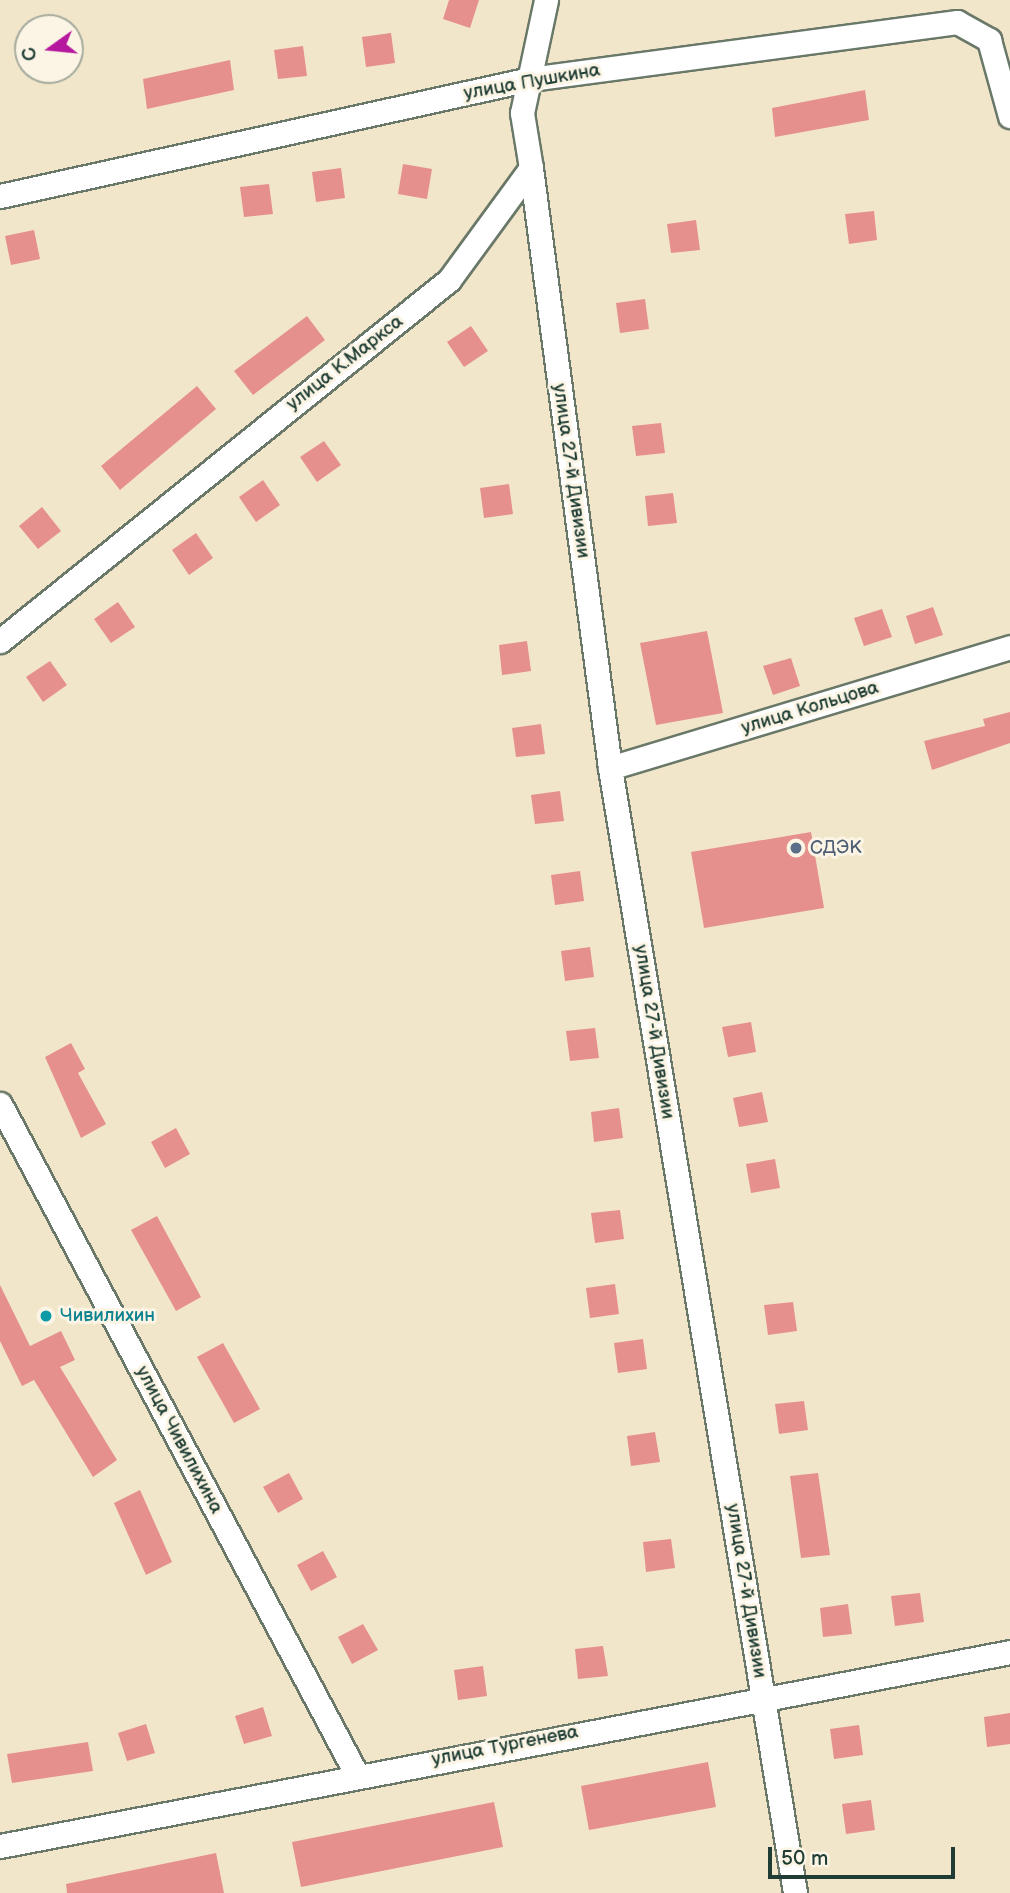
<!DOCTYPE html>
<html>
<head>
<meta charset="utf-8">
<style>
  body { margin:0 }
  #map { position:relative; width:1010px; height:1893px; overflow:hidden; background:#f2e6ca; font-family:"Balsamiq Sans",sans-serif }
  div>[style] { position:absolute }
  [style*='--x'] { left:calc(var(--x)*1px); top:calc(var(--y)*1px); width:calc(var(--w)*1px); rotate:calc(var(--a)*1deg) }
  .building>* { inset:0; background:#e5908d }
  .roads { filter:drop-shadow(2px 0 #697868) drop-shadow(-2px 0 #697868) drop-shadow(0 2px #697868) drop-shadow(0 -2px #697868) }
  .minor>* { height:23px; margin:-11.5px; padding:0 11.5px; transform-origin:11.5px; border-radius:11.5px; background:#fff }
  .dots>* { width:19px; height:19px; translate:-50% -50%; box-sizing:border-box; border:4px solid #fcf5e5; border-radius:50% }
  span { translate:-50% -50%; white-space:nowrap; text-align:center; line-height:1.15; -webkit-text-stroke:6px #fcf5e5; paint-order:stroke }
  .street-label { font-size:19px; color:#1f3d34 }
  .service-label { font-size:19px; color:#4e5e75 }
  .left { translate:0 -50%; text-align:left }
  .culture-label { font-size:19px; color:#0d838f }
  .north { position:absolute; left:14px; top:14px; width:70px; height:70px; box-sizing:border-box; background:#fcf5e5; border:2px solid #a4ab9e; border-radius:50%; rotate:255deg; font-size:19px; font-weight:700; line-height:28px; text-align:center; color:#1f3d34 }
  .north::after { content:''; display:block; margin:auto; width:24px; height:32px; background:#b5179e; clip-path:polygon(50% 0,100% 100%,50% 72%,0 100%) }
  .scale { position:absolute; left:768px; top:1847px; width:187px; height:32px; box-sizing:border-box; border:4px solid #1f3d34; border-top:0; padding-left:9px; font-size:21px; line-height:24px; white-space:nowrap; color:#1f3d34; -webkit-text-stroke:5px #fcf5e5; paint-order:stroke }
</style>
</head>
<body>
<div id="map">
  <div class="building">
    <i style="clip-path:polygon(449px 0,479px 0,470px 28px,443px 19px)"></i>
    <i style="clip-path:polygon(391px 33px,395px 63px,366px 67px,362px 37px)"></i>
    <i style="clip-path:polygon(303px 46px,307px 76px,278px 79px,274px 50px)"></i>
    <i style="clip-path:polygon(230px 60px,234px 90px,147px 109px,143px 79px)"></i>
    <i style="clip-path:polygon(865px 90px,869px 120px,775px 137px,772px 108px)"></i>
    <i style="clip-path:polygon(403px 164px,432px 169px,427px 199px,398px 194px)"></i>
    <i style="clip-path:polygon(341px 168px,345px 198px,316px 202px,312px 172px)"></i>
    <i style="clip-path:polygon(269px 184px,273px 214px,244px 217px,240px 187px)"></i>
    <i style="clip-path:polygon(874px 211px,877px 240px,849px 244px,845px 214px)"></i>
    <i style="clip-path:polygon(696px 220px,700px 250px,671px 253px,667px 224px)"></i>
    <i style="clip-path:polygon(34px 230px,40px 259px,11px 265px,5px 236px)"></i>
    <i style="clip-path:polygon(645px 299px,649px 329px,620px 333px,616px 303px)"></i>
    <i style="clip-path:polygon(307px 316px,325px 340px,253px 395px,234px 371px)"></i>
    <i style="clip-path:polygon(471px 326px,488px 351px,464px 367px,447px 342px)"></i>
    <i style="clip-path:polygon(197px 386px,216px 409px,120px 490px,101px 466px)"></i>
    <i style="clip-path:polygon(661px 423px,665px 453px,636px 456px,632px 426px)"></i>
    <i style="clip-path:polygon(324px 441px,341px 465px,317px 482px,300px 457px)"></i>
    <i style="clip-path:polygon(263px 480px,280px 505px,256px 522px,239px 497px)"></i>
    <i style="clip-path:polygon(509px 484px,513px 514px,484px 518px,480px 488px)"></i>
    <i style="clip-path:polygon(673px 493px,677px 523px,648px 526px,645px 496px)"></i>
    <i style="clip-path:polygon(42px 507px,61px 531px,38px 549px,19px 526px)"></i>
    <i style="clip-path:polygon(196px 533px,213px 558px,189px 575px,172px 550px)"></i>
    <i style="clip-path:polygon(118px 602px,135px 627px,111px 643px,94px 619px)"></i>
    <i style="clip-path:polygon(933px 607px,943px 635px,915px 644px,906px 616px)"></i>
    <i style="clip-path:polygon(882px 609px,892px 637px,864px 646px,854px 618px)"></i>
    <i style="clip-path:polygon(707px 631px,723px 713px,656px 725px,640px 643px)"></i>
    <i style="clip-path:polygon(527px 641px,531px 671px,502px 675px,499px 645px)"></i>
    <i style="clip-path:polygon(791px 658px,800px 686px,773px 695px,763px 666px)"></i>
    <i style="clip-path:polygon(50px 661px,67px 685px,43px 702px,26px 677px)"></i>
    <i style="clip-path:polygon(1010px 712px,1010px 743px,932px 770px,924px 741px,985px 726px,983px 719px)"></i>
    <i style="clip-path:polygon(541px 724px,545px 754px,516px 757px,512px 728px)"></i>
    <i style="clip-path:polygon(560px 791px,564px 821px,535px 824px,531px 795px)"></i>
    <i style="clip-path:polygon(811px 832px,824px 908px,704px 928px,691px 852px)"></i>
    <i style="clip-path:polygon(580px 871px,584px 901px,555px 905px,551px 875px)"></i>
    <i style="clip-path:polygon(590px 947px,594px 977px,565px 981px,561px 951px)"></i>
    <i style="clip-path:polygon(751px 1022px,756px 1052px,728px 1057px,722px 1027px)"></i>
    <i style="clip-path:polygon(595px 1028px,599px 1058px,570px 1061px,566px 1031px)"></i>
    <i style="clip-path:polygon(71px 1043px,85px 1069px,78px 1073px,106px 1124px,81px 1138px,45px 1057px)"></i>
    <i style="clip-path:polygon(762px 1092px,768px 1122px,739px 1127px,733px 1098px)"></i>
    <i style="clip-path:polygon(619px 1108px,623px 1138px,594px 1142px,591px 1112px)"></i>
    <i style="clip-path:polygon(176px 1128px,190px 1154px,165px 1168px,151px 1142px)"></i>
    <i style="clip-path:polygon(775px 1159px,780px 1188px,751px 1193px,746px 1164px)"></i>
    <i style="clip-path:polygon(620px 1210px,624px 1239px,595px 1243px,591px 1213px)"></i>
    <i style="clip-path:polygon(157px 1216px,201px 1297px,176px 1311px,131px 1230px)"></i>
    <i style="clip-path:polygon(615px 1284px,619px 1314px,590px 1318px,586px 1288px)"></i>
    <i style="clip-path:polygon(0 1285px,30px 1346px,61px 1331px,75px 1360px,60px 1367px,117px 1460px,93px 1477px,34px 1380px,22px 1386px,0 1341px)"></i>
    <i style="clip-path:polygon(793px 1302px,797px 1331px,768px 1335px,764px 1305px)"></i>
    <i style="clip-path:polygon(643px 1339px,647px 1369px,618px 1373px,614px 1343px)"></i>
    <i style="clip-path:polygon(223px 1343px,260px 1409px,234px 1423px,197px 1357px)"></i>
    <i style="clip-path:polygon(804px 1401px,808px 1430px,779px 1434px,775px 1404px)"></i>
    <i style="clip-path:polygon(655px 1432px,660px 1462px,631px 1466px,627px 1436px)"></i>
    <i style="clip-path:polygon(289px 1473px,303px 1499px,278px 1513px,263px 1487px)"></i>
    <i style="clip-path:polygon(818px 1473px,830px 1555px,801px 1558px,790px 1476px)"></i>
    <i style="clip-path:polygon(140px 1490px,172px 1562px,146px 1575px,114px 1503px)"></i>
    <i style="clip-path:polygon(671px 1539px,675px 1568px,646px 1572px,643px 1542px)"></i>
    <i style="clip-path:polygon(323px 1551px,337px 1577px,311px 1591px,297px 1565px)"></i>
    <i style="clip-path:polygon(920px 1593px,924px 1622px,895px 1626px,891px 1596px)"></i>
    <i style="clip-path:polygon(848px 1604px,852px 1634px,823px 1637px,820px 1608px)"></i>
    <i style="clip-path:polygon(363px 1624px,378px 1650px,352px 1664px,338px 1637px)"></i>
    <i style="clip-path:polygon(603px 1646px,608px 1676px,578px 1679px,575px 1649px)"></i>
    <i style="clip-path:polygon(483px 1666px,487px 1696px,458px 1700px,454px 1670px)"></i>
    <i style="clip-path:polygon(263px 1707px,272px 1736px,244px 1744px,235px 1716px)"></i>
    <i style="clip-path:polygon(1010px 1713px,1010px 1744px,987px 1747px,984px 1717px)"></i>
    <i style="clip-path:polygon(146px 1724px,155px 1753px,127px 1761px,118px 1733px)"></i>
    <i style="clip-path:polygon(859px 1725px,863px 1755px,834px 1759px,830px 1729px)"></i>
    <i style="clip-path:polygon(88px 1742px,93px 1771px,12px 1783px,7px 1754px)"></i>
    <i style="clip-path:polygon(708px 1762px,716px 1807px,589px 1830px,581px 1786px)"></i>
    <i style="clip-path:polygon(871px 1800px,875px 1830px,846px 1834px,842px 1804px)"></i>
    <i style="clip-path:polygon(494px 1802px,503px 1847px,301px 1887px,292px 1842px)"></i>
    <i style="clip-path:polygon(216px 1853px,224px 1893px,67px 1893px,66px 1884px)"></i>
  </div>
  <div class="roads">
    <div class="minor">
      <i style="--x:531;--y:168;--w:605;--a:82.5"></i>
      <i style="--x:610;--y:768;--w:1140;--a:80.66"></i>
      <i style="--x:0;--y:196;--w:543;--a:-12.45"></i>
      <i style="--x:530;--y:79;--w:431;--a:-7.6"></i>
      <i style="--x:957;--y:22;--w:37;--a:29"></i>
      <i style="--x:989;--y:40;--w:79;--a:74.6"></i>
      <i style="--x:0;--y:641;--w:576;--a:-38.8"></i>
      <i style="--x:449;--y:280;--w:139;--a:-53.8"></i>
      <i style="--x:531;--y:168;--w:56;--a:-99.3"></i>
      <i style="--x:522;--y:113;--w:116;--a:-78"></i>
      <i style="--x:610;--y:768;--w:418;--a:-16.8"></i>
      <i style="--x:0;--y:1104;--w:760;--a:61.99"></i>
      <i style="--x:0;--y:1846;--w:1028;--a:-10.87"></i>
    </div>
  </div>
  <div class="dots">
    <i style="left:796px;top:848px;background:#5c6f8a"></i>
    <i style="left:46px;top:1316px;background:#0f9aa8"></i>
  </div>
  <div class="street-label">
    <span style="left:532px;top:82px;rotate:-10deg">улица Пушкина</span>
    <span style="left:345px;top:363px;rotate:-38deg">улица К.Маркса</span>
    <span style="left:571px;top:471px;rotate:82deg">улица 27-й Дивизии</span>
    <span style="left:810px;top:708px;rotate:-17deg">улица Кольцова</span>
    <span style="left:654px;top:1032px;rotate:81deg">улица 27-й Дивизии</span>
    <span style="left:179px;top:1440px;rotate:62deg">улица Чивилихина</span>
    <span style="left:746px;top:1591px;rotate:81deg">улица 27-й Дивизии</span>
    <span style="left:505px;top:1746px;rotate:-11deg">улица Тургенева</span>
  </div>
  <div class="service-label">
    <span class="left" style="left:810px;top:848px">СДЭК</span>
  </div>
  <div class="culture-label">
    <span class="left" style="left:60px;top:1316px">Чивилихин</span>
  </div>
  <div class="north">С</div>
  <div class="scale">50 m</div>
</div>
</body>
</html>
